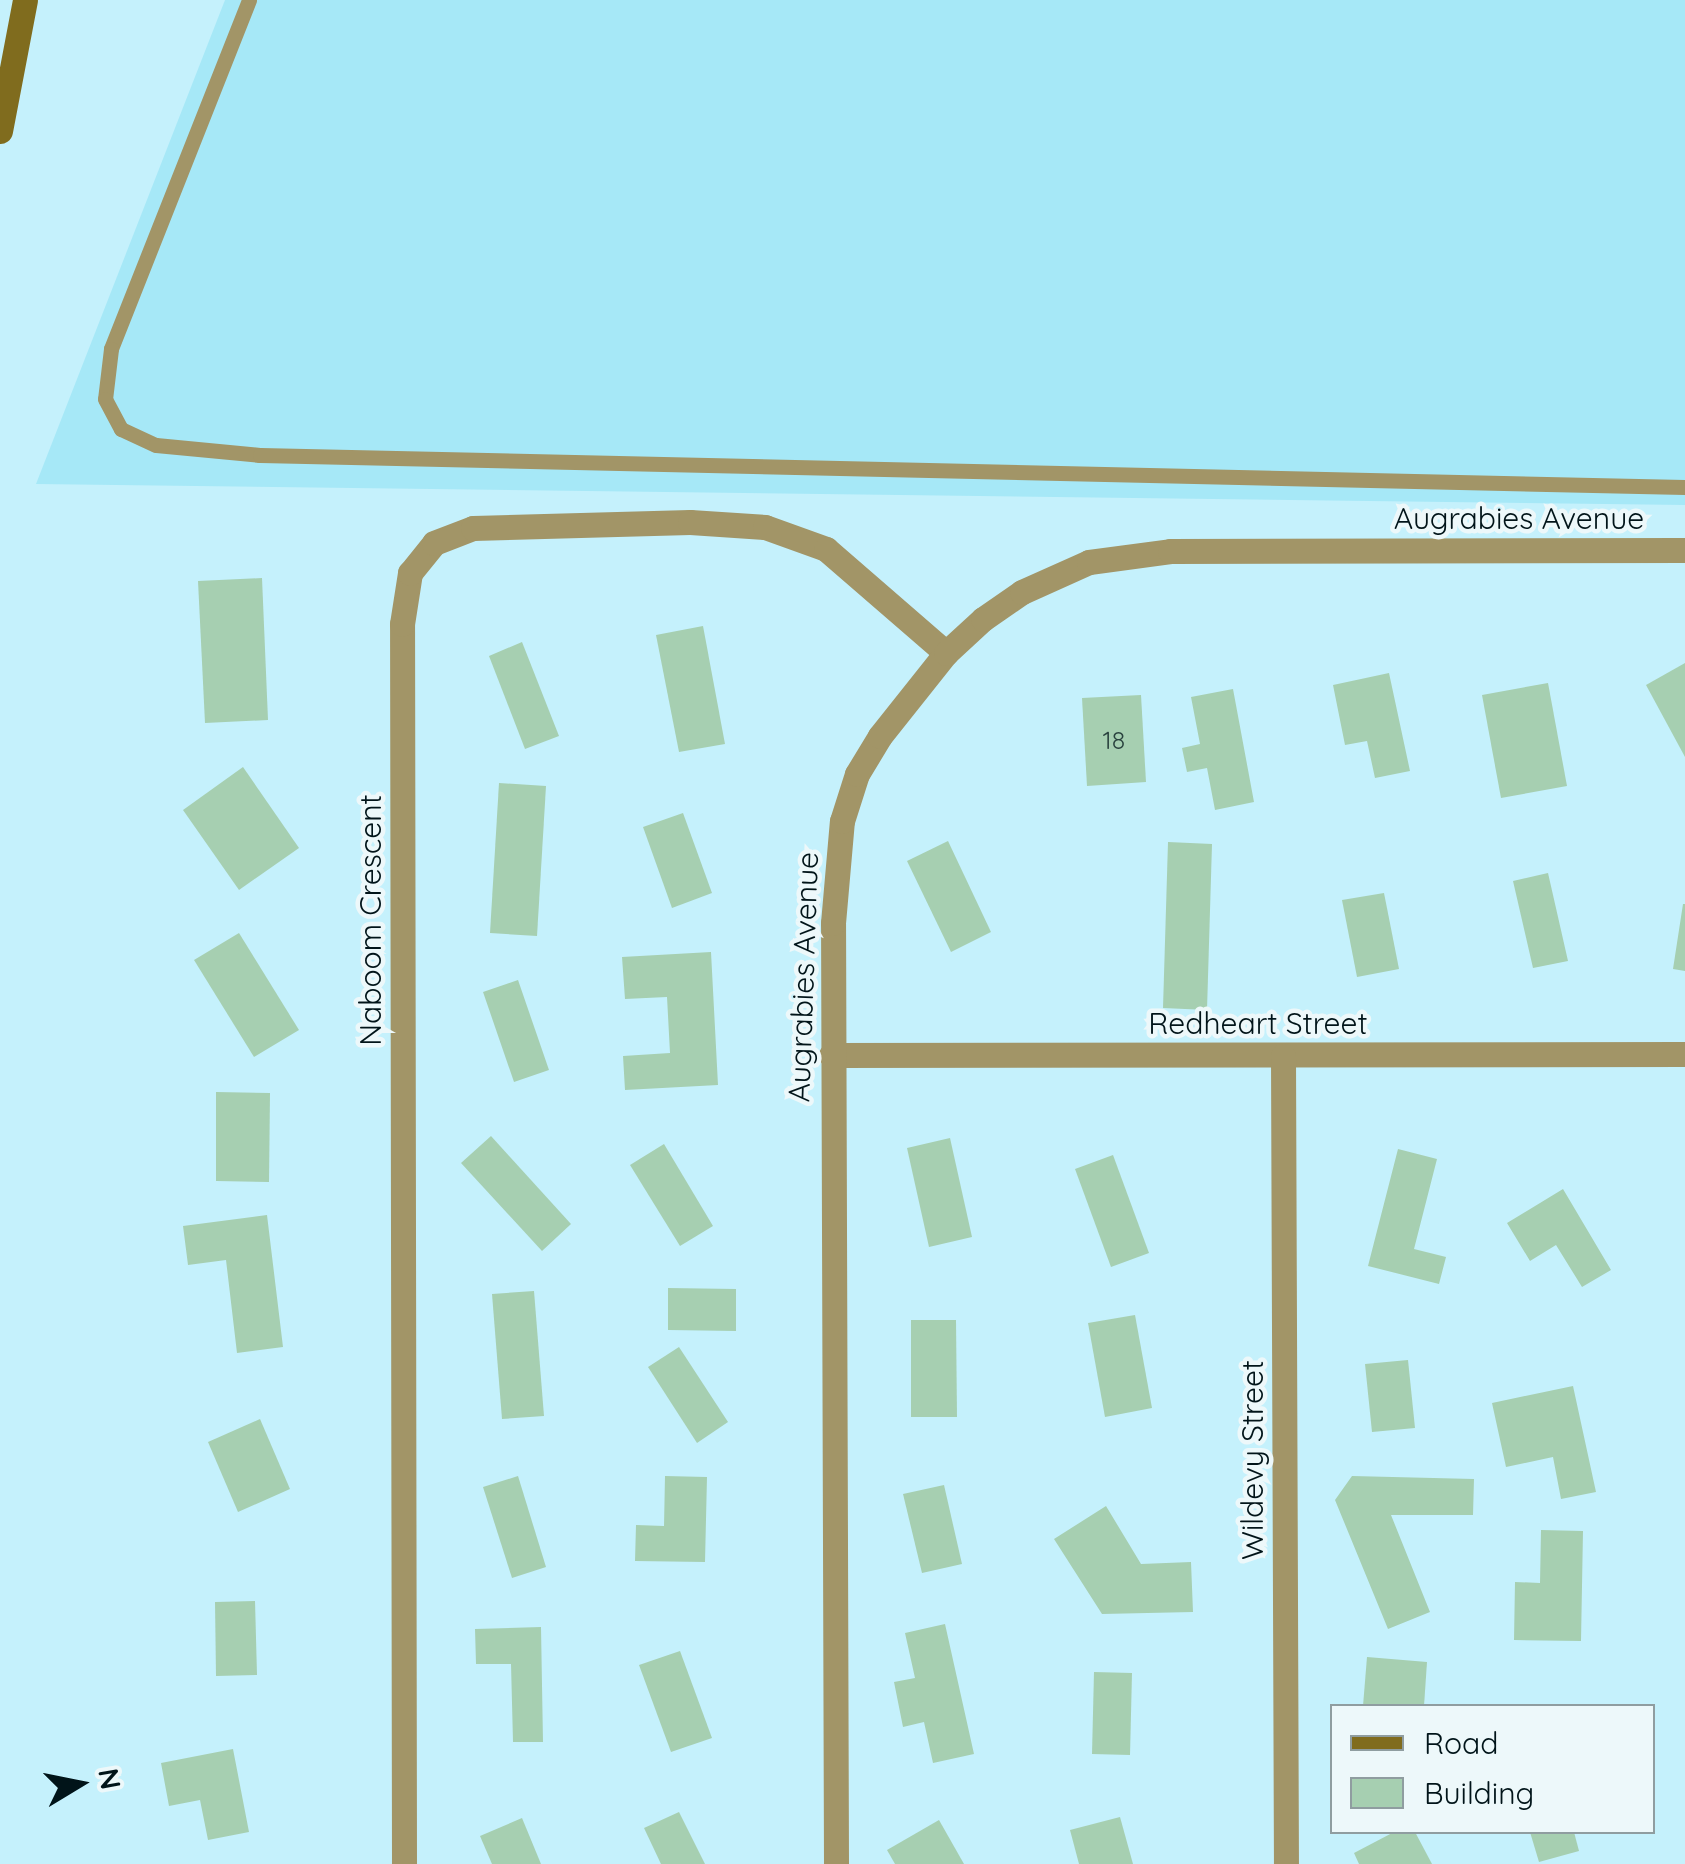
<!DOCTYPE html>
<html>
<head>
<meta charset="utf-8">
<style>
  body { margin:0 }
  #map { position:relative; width:1685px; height:1864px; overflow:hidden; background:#c5f1fc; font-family:Quicksand,sans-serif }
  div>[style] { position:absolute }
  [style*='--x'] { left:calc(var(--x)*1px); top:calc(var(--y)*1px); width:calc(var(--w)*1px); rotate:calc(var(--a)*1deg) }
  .built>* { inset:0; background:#a6e8f7 }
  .building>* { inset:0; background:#a6cfb1 }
  .service>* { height:15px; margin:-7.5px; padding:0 7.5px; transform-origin:7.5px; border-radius:7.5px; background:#a29567 }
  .minor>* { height:25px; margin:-12.5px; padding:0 12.5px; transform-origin:12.5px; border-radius:12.5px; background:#a29567 }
  .secondary>* { height:25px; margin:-12.5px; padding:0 12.5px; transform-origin:12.5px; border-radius:12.5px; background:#806c1e }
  span { translate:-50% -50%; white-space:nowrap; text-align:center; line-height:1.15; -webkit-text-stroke:9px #edf8fa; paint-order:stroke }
  .number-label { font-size:25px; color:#2a433f }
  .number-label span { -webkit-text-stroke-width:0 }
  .street-label { font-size:30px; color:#011419 }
  .legend { position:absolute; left:1330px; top:1704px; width:325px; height:130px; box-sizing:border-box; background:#edf8fa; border:2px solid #8f9da0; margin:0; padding:12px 18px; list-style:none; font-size:30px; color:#011419 }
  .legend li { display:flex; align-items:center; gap:20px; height:50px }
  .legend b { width:50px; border:2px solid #8f9da0 }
  .north { position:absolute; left:30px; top:1734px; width:100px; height:100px; -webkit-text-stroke:8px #edf8fa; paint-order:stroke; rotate:80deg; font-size:28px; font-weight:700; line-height:40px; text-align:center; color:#011419 }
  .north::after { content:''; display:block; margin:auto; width:35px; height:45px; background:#011419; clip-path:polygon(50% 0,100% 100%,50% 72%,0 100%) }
</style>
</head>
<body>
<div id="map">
  <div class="built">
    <i style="clip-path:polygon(225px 0,1685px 0,1685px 505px,36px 484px)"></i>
  </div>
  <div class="building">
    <i style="clip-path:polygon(262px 578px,268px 720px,205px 723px,198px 581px)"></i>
    <i style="clip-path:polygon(703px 626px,725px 744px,679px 752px,656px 635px)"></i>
    <i style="clip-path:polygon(522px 642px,559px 736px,525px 749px,489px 656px)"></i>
    <i style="clip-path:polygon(1685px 663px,1685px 757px,1646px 685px)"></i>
    <i style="clip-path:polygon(1389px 673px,1410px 771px,1375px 778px,1367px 741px,1345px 745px,1333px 685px)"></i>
    <i style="clip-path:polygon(1548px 683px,1567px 786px,1501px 798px,1482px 695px)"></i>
    <i style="clip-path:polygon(1233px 689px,1254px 802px,1215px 810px,1207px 768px,1187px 772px,1182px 748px,1200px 744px,1191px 697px)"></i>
    <i style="clip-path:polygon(1141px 695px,1146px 782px,1087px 786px,1082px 698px)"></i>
    <i style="clip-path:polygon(243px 767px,299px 848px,239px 890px,183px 810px)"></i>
    <i style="clip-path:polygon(499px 783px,546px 786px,537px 936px,490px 933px)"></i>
    <i style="clip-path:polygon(683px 813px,712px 893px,672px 908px,643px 827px)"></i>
    <i style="clip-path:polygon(948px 841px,991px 932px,951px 952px,907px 861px)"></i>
    <i style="clip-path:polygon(1168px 842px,1212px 844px,1207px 1010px,1163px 1008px)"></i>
    <i style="clip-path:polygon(1548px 873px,1568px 961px,1533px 968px,1513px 881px)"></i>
    <i style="clip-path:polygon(1384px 893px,1399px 969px,1357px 977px,1342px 900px)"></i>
    <i style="clip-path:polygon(1683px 904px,1685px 904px,1685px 971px,1673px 969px)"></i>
    <i style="clip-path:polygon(239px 933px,299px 1030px,254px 1057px,194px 960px)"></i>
    <i style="clip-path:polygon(711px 952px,718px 1085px,625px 1090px,623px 1056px,670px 1053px,667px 997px,625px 999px,622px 957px)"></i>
    <i style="clip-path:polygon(518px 980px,549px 1070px,514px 1082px,483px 992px)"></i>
    <i style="clip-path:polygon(216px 1092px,270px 1093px,269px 1182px,216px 1181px)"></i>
    <i style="clip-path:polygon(491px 1136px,571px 1224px,542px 1251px,461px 1163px)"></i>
    <i style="clip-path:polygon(950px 1138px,972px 1237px,929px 1247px,907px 1148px)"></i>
    <i style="clip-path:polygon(664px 1144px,713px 1226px,680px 1246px,630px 1165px)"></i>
    <i style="clip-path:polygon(1398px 1149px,1437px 1159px,1414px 1249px,1446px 1257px,1439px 1284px,1368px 1266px)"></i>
    <i style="clip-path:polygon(1113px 1155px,1149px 1253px,1111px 1267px,1075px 1169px)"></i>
    <i style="clip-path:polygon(1563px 1189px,1611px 1270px,1582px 1287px,1556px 1245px,1530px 1261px,1507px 1223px)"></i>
    <i style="clip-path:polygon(267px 1215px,283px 1347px,237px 1353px,226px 1260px,188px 1265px,183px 1226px)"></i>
    <i style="clip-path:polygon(668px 1288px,736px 1289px,736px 1331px,668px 1330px)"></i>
    <i style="clip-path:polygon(534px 1291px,544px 1416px,502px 1419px,492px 1294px)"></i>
    <i style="clip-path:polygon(1135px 1315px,1152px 1408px,1105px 1417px,1088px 1323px)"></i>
    <i style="clip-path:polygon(911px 1320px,956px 1320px,957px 1417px,911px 1417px)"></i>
    <i style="clip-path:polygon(679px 1347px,728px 1422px,697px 1443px,648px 1367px)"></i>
    <i style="clip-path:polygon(1408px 1360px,1415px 1428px,1372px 1432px,1365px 1364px)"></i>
    <i style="clip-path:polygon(1573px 1386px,1596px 1492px,1561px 1499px,1553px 1457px,1506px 1467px,1492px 1403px)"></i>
    <i style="clip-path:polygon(260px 1419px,290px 1489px,238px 1512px,208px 1442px)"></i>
    <i style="clip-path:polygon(518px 1476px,546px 1567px,512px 1578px,483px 1487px)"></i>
    <i style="clip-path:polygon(665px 1476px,707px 1477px,705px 1562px,635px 1561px,636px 1525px,664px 1526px)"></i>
    <i style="clip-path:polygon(1352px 1476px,1474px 1479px,1473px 1515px,1391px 1515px,1430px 1612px,1388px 1629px,1335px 1500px)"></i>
    <i style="clip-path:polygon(944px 1485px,962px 1564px,922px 1573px,903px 1494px)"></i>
    <i style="clip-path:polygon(1106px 1506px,1141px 1564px,1191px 1562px,1193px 1612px,1102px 1614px,1054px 1539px)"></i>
    <i style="clip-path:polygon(1541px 1530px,1583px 1531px,1581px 1641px,1514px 1640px,1515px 1582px,1540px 1583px)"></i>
    <i style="clip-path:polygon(255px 1601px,257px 1675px,216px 1676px,215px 1602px)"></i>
    <i style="clip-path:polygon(945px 1624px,974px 1754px,933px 1763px,924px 1722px,903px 1727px,894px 1682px,915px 1678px,905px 1633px)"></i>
    <i style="clip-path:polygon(541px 1627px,543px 1742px,513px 1742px,511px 1664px,476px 1664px,475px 1629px)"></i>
    <i style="clip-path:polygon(680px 1651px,712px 1738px,671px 1752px,639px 1665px)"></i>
    <i style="clip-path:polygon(1367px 1657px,1427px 1662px,1424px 1706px,1363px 1706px)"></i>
    <i style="clip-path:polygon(1094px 1672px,1132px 1673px,1130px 1755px,1092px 1754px)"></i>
    <i style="clip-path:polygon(233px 1749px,249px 1832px,208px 1840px,200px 1800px,169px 1806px,161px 1763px)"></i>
    <i style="clip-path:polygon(679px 1812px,705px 1864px,661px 1864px,644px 1828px)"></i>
    <i style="clip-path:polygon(1120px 1817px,1133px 1864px,1079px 1864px,1070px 1830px)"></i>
    <i style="clip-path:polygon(522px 1818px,541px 1864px,492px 1864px,480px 1836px)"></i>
    <i style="clip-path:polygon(939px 1820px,964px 1864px,895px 1864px,887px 1850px)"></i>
    <i style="clip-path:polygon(1394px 1832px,1415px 1832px,1432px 1864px,1359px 1864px,1354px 1853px)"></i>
    <i style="clip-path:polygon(1530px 1832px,1574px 1832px,1579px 1851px,1539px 1862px)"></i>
  </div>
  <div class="service">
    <i style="--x:249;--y:0;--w:375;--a:111.6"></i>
    <i style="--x:111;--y:349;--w:50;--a:96.8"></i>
    <i style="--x:105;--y:399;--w:34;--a:62"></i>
    <i style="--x:121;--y:429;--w:38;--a:25"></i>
    <i style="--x:156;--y:445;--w:104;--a:5.5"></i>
    <i style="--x:260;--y:455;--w:1425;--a:1.29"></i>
  </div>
  <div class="minor">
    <i style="--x:831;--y:1055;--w:854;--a:-0.07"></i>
    <i style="--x:1283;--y:1056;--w:808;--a:89.79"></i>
    <i style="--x:404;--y:1864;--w:1240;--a:-90.09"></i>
    <i style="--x:402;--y:624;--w:52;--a:-81.1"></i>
    <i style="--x:410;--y:573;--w:38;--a:-51"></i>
    <i style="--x:434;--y:543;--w:42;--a:-21"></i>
    <i style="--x:473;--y:528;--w:217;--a:-1.6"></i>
    <i style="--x:690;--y:522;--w:75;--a:3.8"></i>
    <i style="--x:765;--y:527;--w:65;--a:19.8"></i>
    <i style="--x:826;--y:549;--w:159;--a:40.9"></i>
    <i style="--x:836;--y:1864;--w:941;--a:-90.18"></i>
    <i style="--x:833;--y:923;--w:102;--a:-85"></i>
    <i style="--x:842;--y:821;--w:49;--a:-72.3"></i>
    <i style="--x:857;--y:774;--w:44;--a:-58.8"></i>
    <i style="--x:880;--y:736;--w:106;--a:-51.5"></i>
    <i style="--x:946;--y:653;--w:50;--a:-42.6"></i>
    <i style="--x:983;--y:619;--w:47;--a:-34.7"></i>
    <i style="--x:1022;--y:592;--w:73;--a:-24.1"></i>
    <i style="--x:1089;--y:562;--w:82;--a:-7.7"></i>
    <i style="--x:1170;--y:551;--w:515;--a:-0.11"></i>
  </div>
  <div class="secondary">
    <i style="--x:0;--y:131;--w:133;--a:-79.2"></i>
  </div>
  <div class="number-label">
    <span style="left:1114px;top:740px">18</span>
  </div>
  <div class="street-label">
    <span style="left:1519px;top:518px">Augrabies Avenue</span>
    <span style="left:370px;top:920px;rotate:-90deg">Naboom Crescent</span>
    <span style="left:803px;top:977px;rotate:-88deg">Augrabies Avenue</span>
    <span style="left:1258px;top:1023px">Redheart Street</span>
    <span style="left:1252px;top:1460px;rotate:-90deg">Wildevy Street</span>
  </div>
  <ul class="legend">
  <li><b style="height:12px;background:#806c1e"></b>Road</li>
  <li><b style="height:28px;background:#a6cfb1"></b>Building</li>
  </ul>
  <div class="north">N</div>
</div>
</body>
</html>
